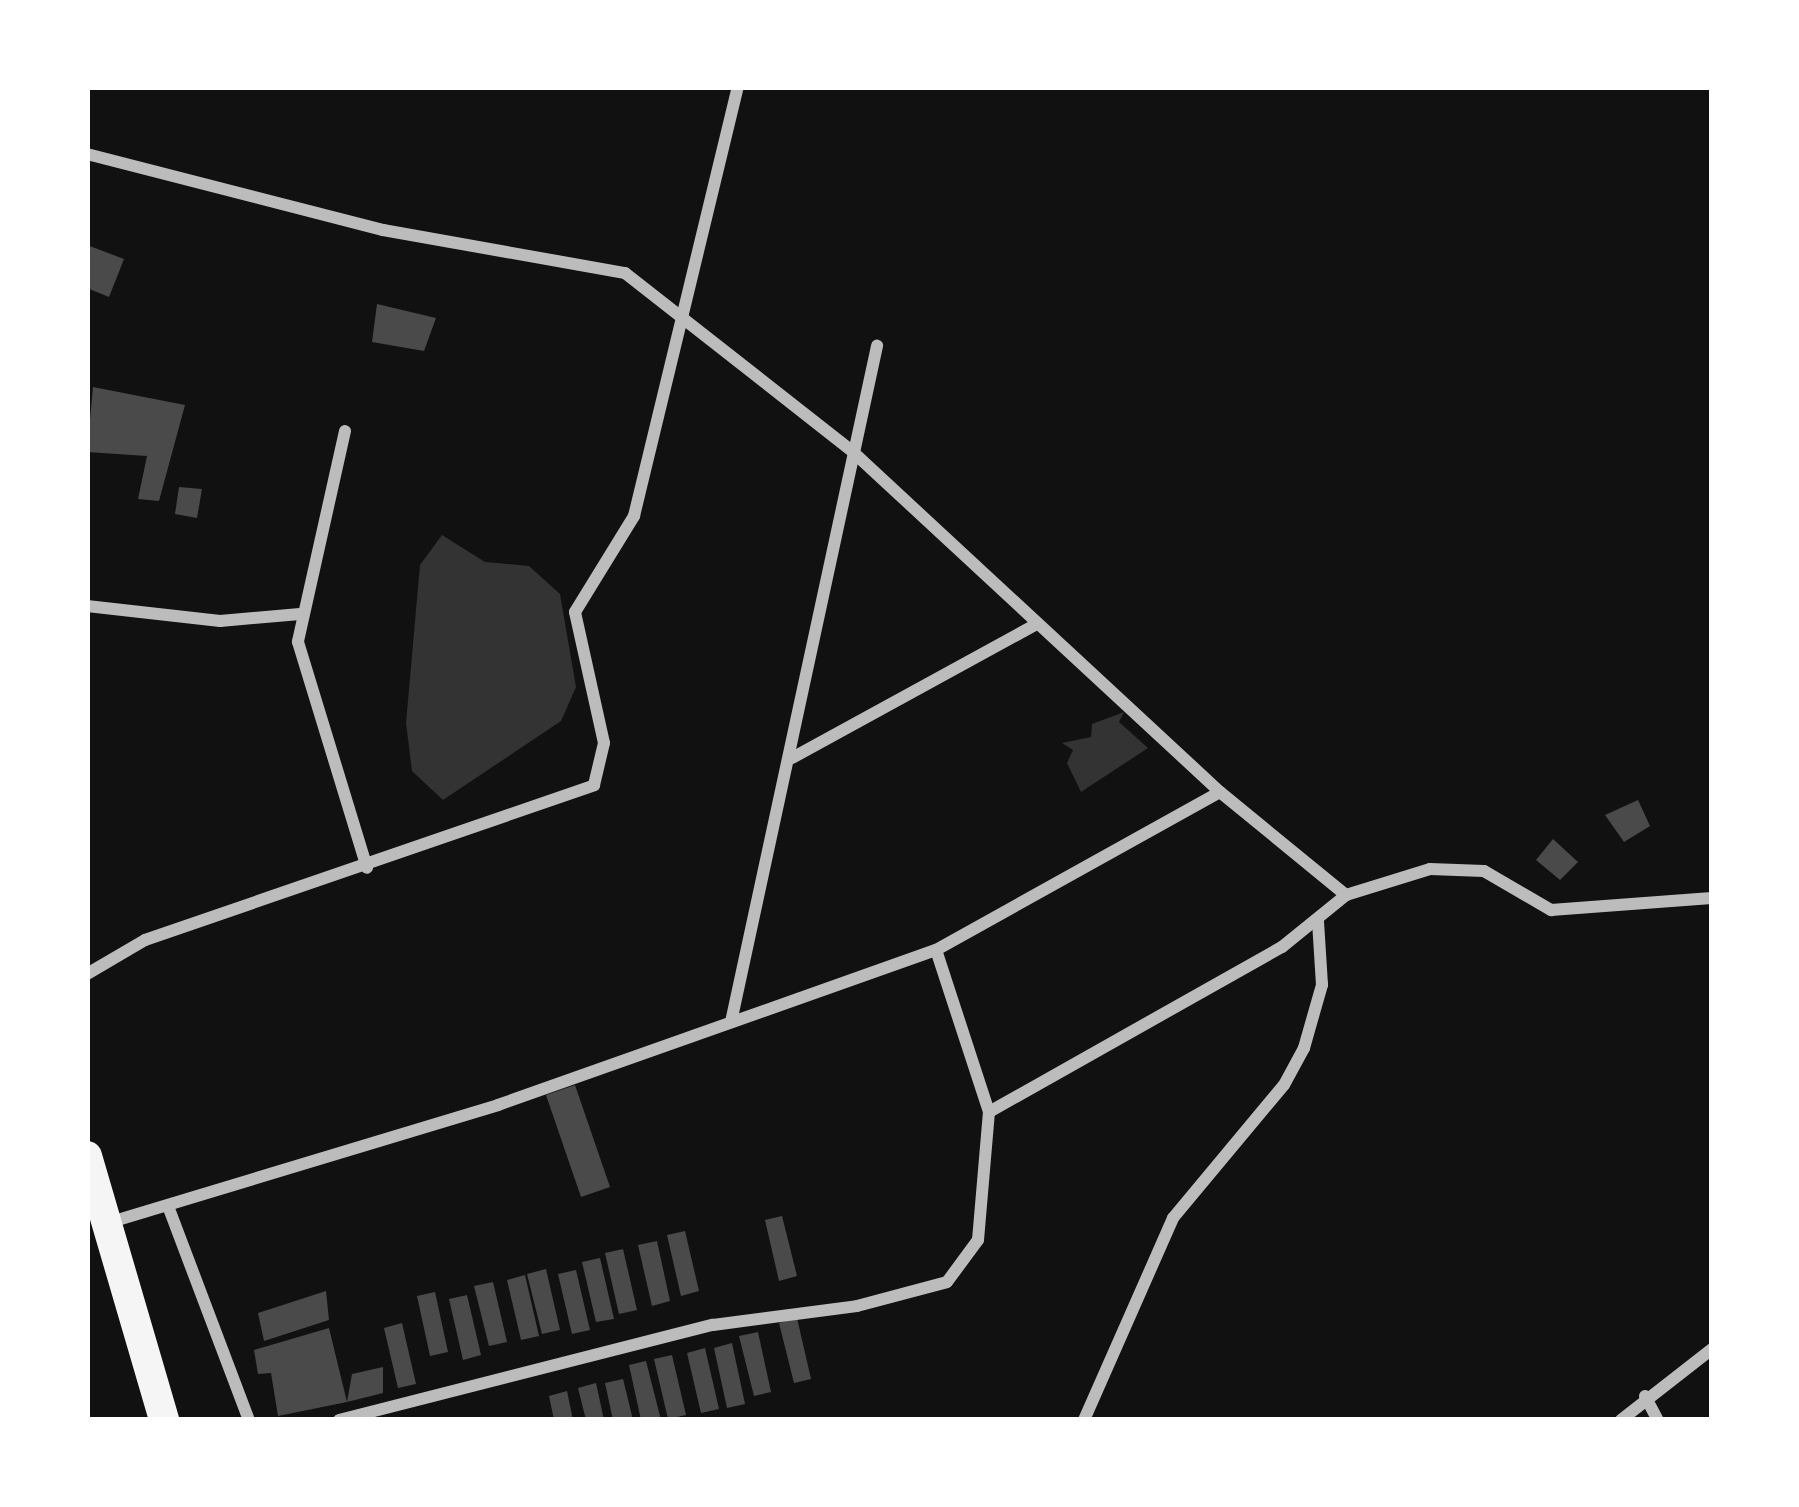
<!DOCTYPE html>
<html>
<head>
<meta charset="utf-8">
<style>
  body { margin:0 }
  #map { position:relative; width:1799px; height:1507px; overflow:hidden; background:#111; font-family:Arial,sans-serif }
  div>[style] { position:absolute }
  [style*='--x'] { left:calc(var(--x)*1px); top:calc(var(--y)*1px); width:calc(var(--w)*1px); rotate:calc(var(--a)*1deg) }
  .water>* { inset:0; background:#333 }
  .building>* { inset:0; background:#4a4a4a }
  .minor>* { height:12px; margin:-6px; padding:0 6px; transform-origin:6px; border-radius:6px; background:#bcbcbc }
  .primary>* { height:30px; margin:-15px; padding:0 15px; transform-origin:15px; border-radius:15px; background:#f5f5f5 }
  span { translate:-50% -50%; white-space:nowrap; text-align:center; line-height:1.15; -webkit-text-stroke:9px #fff; paint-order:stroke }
  .frame { position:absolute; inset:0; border:90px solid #fff; pointer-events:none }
</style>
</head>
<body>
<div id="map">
  <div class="water">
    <i style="clip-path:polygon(442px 535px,485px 562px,529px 566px,560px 594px,576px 687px,561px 721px,443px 800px,412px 771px,406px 723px,420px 565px)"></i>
    <i style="clip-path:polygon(1124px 712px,1119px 722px,1148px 748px,1081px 792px,1067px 763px,1073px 750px,1062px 743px,1091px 737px,1092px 724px)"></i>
  </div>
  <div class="building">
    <i style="clip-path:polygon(87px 245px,124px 259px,109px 297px,87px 288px)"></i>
    <i style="clip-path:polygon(377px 304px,436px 318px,424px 351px,372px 342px)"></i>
    <i style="clip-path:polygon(93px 387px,185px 405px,159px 501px,138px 499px,147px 456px,87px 452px)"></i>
    <i style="clip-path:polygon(179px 487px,202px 489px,197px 518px,175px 514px)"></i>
    <i style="clip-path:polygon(1638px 800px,1650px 826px,1624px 842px,1605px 815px)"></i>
    <i style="clip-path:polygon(1553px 839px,1578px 862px,1560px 880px,1536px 860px)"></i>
    <i style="clip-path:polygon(575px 1085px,610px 1187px,581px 1197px,546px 1095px)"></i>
    <i style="clip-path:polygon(782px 1216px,797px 1276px,779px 1281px,765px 1220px)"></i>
    <i style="clip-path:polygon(685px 1231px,699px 1291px,681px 1296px,667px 1235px)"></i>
    <i style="clip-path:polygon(657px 1241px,670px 1301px,652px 1306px,638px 1245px)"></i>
    <i style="clip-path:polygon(623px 1249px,637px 1310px,619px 1314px,605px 1253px)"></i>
    <i style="clip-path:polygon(600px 1258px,614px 1319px,596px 1322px,582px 1262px)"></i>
    <i style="clip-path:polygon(546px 1269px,560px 1330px,542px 1334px,527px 1274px)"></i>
    <i style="clip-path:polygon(576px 1270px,590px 1330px,572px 1334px,558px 1274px)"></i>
    <i style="clip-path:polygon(525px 1275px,539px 1336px,521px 1340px,507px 1280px)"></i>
    <i style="clip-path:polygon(493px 1282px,507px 1342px,489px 1346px,474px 1286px)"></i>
    <i style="clip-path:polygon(326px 1291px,329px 1320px,264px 1341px,258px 1313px)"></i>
    <i style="clip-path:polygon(435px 1292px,448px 1352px,430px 1356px,417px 1296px)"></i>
    <i style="clip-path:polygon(467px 1295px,481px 1355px,463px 1360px,449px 1299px)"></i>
    <i style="clip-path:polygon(797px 1318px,811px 1379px,794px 1383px,779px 1323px)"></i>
    <i style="clip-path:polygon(402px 1323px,416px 1384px,398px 1388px,384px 1328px)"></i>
    <i style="clip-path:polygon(329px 1328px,347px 1402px,278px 1416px,271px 1373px,258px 1374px,254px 1350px)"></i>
    <i style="clip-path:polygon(758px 1332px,771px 1392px,754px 1396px,739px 1336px)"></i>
    <i style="clip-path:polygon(732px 1343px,745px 1404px,727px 1408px,714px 1348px)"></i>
    <i style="clip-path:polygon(705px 1348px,719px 1409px,701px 1413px,687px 1353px)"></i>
    <i style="clip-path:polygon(672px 1355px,686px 1415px,668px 1419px,654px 1359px)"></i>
    <i style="clip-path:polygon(646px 1361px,661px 1420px,641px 1420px,629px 1365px)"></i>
    <i style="clip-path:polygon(383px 1367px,383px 1393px,347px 1402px,352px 1374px)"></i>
    <i style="clip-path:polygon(623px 1379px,633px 1420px,613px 1420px,605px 1383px)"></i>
    <i style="clip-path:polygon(596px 1383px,604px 1420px,586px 1420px,578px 1388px)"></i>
    <i style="clip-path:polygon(567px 1391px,573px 1420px,554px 1420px,549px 1396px)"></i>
  </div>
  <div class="minor">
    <i style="--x:87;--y:154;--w:306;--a:14.4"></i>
    <i style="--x:383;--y:230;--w:246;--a:10.1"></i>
    <i style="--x:625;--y:273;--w:290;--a:38.1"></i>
    <i style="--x:853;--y:452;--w:500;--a:42.81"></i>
    <i style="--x:1220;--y:792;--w:163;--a:39.3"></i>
    <i style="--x:345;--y:431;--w:216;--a:102.6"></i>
    <i style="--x:298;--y:642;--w:236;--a:73"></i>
    <i style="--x:87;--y:606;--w:134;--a:6.4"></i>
    <i style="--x:220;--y:621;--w:80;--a:-5"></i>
    <i style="--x:792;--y:758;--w:279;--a:-28.7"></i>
    <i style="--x:87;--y:974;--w:67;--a:-30.4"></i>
    <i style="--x:145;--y:940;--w:475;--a:-19"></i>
    <i style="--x:594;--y:785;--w:43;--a:-76.6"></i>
    <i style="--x:604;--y:743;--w:134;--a:-102.5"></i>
    <i style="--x:575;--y:612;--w:113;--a:-58.4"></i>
    <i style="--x:634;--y:516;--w:441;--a:-76.4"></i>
    <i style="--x:731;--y:1022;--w:692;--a:-77.81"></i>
    <i style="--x:989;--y:1112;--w:336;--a:-29.4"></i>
    <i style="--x:1282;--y:947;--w:82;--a:-39.1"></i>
    <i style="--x:1346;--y:895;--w:88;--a:-17.2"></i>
    <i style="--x:1430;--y:869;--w:54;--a:2.1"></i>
    <i style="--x:1484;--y:871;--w:78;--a:30.2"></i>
    <i style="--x:1551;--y:910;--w:161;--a:-4.3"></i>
    <i style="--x:168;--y:1206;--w:229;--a:69.3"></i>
    <i style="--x:111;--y:1222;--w:404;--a:-16.8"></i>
    <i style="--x:498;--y:1105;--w:465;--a:-19.5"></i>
    <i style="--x:936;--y:950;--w:325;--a:-29.1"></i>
    <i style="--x:1645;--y:1396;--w:27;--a:62"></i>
    <i style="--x:339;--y:1420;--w:386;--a:-14.3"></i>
    <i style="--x:713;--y:1325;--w:145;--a:-7.5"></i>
    <i style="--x:857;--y:1306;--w:93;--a:-14.9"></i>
    <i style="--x:947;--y:1282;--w:52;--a:-53.6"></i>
    <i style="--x:978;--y:1240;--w:128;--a:-85.1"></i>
    <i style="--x:989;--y:1112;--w:170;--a:-108.1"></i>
    <i style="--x:1084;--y:1420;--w:221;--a:-66.2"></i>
    <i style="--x:1173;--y:1218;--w:173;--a:-50.2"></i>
    <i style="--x:1284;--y:1085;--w:42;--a:-61.6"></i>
    <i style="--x:1304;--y:1048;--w:66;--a:-74.1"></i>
    <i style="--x:1322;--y:985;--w:64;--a:-93.6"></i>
    <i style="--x:1621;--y:1420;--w:115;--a:-38"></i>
  </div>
  <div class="primary">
    <i style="--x:87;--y:1156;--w:275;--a:73.7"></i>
  </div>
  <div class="frame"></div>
</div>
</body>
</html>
